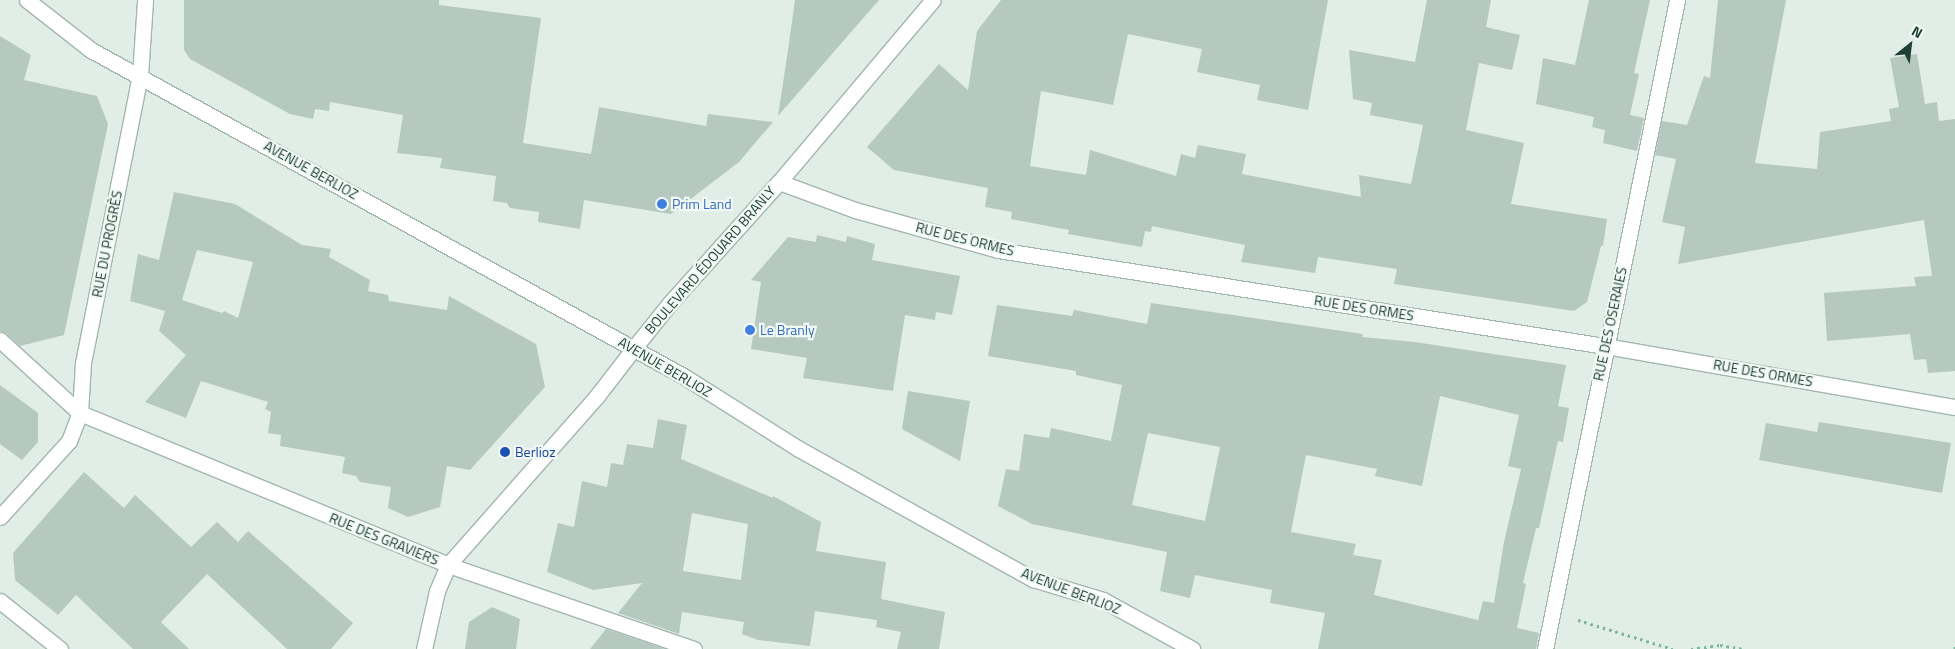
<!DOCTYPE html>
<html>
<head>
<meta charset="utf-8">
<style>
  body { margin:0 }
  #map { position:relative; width:1955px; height:649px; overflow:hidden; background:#e1ede7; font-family:"Titillium Web",sans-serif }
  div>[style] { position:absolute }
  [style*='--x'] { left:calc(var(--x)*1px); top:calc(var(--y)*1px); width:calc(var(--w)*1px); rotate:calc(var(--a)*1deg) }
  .building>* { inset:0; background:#b6c9c0 }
  .path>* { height:3px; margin-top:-1.5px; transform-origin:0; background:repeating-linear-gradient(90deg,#7eb5a0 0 2.5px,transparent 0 6.5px) }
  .roads { filter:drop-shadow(1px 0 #a3b6ae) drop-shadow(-1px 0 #a3b6ae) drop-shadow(0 1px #a3b6ae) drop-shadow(0 -1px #a3b6ae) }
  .minor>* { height:15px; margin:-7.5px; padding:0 7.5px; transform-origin:7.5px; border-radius:7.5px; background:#fff }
  .tertiary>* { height:15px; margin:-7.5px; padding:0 7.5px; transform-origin:7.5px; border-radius:7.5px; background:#fff }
  .secondary>* { height:15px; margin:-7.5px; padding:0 7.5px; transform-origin:7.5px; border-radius:7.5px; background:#fff }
  .dots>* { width:14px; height:14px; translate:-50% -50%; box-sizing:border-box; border:2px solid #f2f9f5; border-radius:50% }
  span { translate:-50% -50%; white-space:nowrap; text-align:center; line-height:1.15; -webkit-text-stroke:4.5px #f2f9f5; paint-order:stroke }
  .street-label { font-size:14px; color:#1f4035 }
  .shop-label { font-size:14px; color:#366cbe }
  .left { translate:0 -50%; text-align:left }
  .transit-label { font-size:14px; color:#164399 }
  .north { position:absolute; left:1885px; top:20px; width:50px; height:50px; -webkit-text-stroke:4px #f2f9f5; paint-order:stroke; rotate:29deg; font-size:14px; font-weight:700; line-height:20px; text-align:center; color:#1f4035 }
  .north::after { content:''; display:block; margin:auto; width:18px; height:22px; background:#1f4035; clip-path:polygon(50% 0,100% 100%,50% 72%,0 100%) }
</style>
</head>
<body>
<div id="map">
  <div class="building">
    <i style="clip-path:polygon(184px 0,439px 0,439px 5px,541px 18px,523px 143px,591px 154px,599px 107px,706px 126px,708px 114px,773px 122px,739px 162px,671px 214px,584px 200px,580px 229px,538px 222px,539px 212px,510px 208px,507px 203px,493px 201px,496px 176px,440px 168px,442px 158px,397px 153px,403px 115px,330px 102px,329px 111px,315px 109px,313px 119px,290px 114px,190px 59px,184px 50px)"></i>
    <i style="clip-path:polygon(795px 0,879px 0,778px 116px,787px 57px)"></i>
    <i style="clip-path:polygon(1001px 0,1328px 0,1308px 110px,1257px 100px,1260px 85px,1197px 72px,1202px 49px,1128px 34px,1113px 105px,1041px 91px,1030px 166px,1086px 175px,1090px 150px,1176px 176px,1181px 154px,1195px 158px,1198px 145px,1246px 154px,1242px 174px,1361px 197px,1359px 175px,1411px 184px,1423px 125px,1370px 115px,1372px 103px,1353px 99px,1349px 50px,1415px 62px,1427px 0,1491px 0,1486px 27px,1520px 35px,1512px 70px,1479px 63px,1466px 130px,1524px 143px,1511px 204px,1607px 219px,1603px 246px,1601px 246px,1587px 302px,1574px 311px,1394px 284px,1397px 269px,1318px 257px,1315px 273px,1241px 262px,1245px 245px,1152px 226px,1151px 232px,1145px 231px,1142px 247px,1068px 234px,1069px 230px,1011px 219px,1012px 212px,985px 207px,988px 188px,894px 170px,867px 147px,939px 64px,968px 90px,977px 31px)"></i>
    <i style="clip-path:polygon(1589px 0,1650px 0,1634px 73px,1639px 74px,1630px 115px,1644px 118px,1637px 151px,1603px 143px,1605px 130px,1592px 127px,1594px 117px,1536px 104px,1543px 58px,1575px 65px)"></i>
    <i style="clip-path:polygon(1718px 0,1786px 0,1755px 163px,1817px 169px,1820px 132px,1891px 121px,1889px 109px,1899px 107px,1890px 58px,1917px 54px,1925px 104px,1937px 102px,1939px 121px,1955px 119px,1955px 371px,1928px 373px,1926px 359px,1914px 360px,1910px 334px,1827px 341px,1824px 293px,1916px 286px,1914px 277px,1932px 276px,1924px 220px,1678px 264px,1685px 227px,1662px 222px,1676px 159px,1655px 155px,1662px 121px,1687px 125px,1704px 76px,1710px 78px)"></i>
    <i style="clip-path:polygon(0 36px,31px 55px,24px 80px,97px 96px,108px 124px,64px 335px,20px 346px,6px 333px,0 331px)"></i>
    <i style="clip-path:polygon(evenodd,174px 192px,235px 204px,302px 245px,331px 249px,329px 257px,370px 280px,368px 291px,388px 295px,389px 301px,447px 310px,449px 296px,536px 344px,545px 387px,470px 470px,447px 466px,440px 507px,408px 517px,388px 508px,391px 487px,360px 482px,356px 476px,342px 473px,345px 457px,280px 446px,281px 435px,268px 433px,271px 412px,265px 409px,268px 402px,201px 381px,186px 418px,145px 402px,186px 355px,159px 331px,165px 311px,130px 301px,138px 254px,159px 260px,174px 192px,197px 250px,253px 262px,238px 318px,224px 311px,222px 313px,182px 300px,197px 250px)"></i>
    <i style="clip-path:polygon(817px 235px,846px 242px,847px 236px,875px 244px,872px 260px,960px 276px,952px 315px,936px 312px,935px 320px,905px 315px,893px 391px,803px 378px,807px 358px,751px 349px,761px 282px,751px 280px,788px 237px,816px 242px)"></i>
    <i style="clip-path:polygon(evenodd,1151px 303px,1363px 334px,1362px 337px,1415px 342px,1566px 365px,1558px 406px,1569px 408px,1563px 442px,1558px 441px,1539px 528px,1536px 528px,1523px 583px,1526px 584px,1517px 628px,1539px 633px,1536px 649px,1318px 649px,1325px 613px,1270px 603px,1272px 590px,1195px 575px,1190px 598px,1160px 591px,1167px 552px,1032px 524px,998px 506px,1006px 469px,1019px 471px,1024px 434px,1049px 438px,1051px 428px,1111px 441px,1122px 385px,1076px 375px,1076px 371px,988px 356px,997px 305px,1072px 316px,1074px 310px,1147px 324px,1151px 303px,1440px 396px,1519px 415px,1508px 466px,1521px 469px,1504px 542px,1494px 603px,1483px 601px,1478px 620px,1374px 595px,1382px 560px,1353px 555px,1356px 544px,1291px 532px,1306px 455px,1377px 469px,1375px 476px,1422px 486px,1440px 396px,1151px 303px,1148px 433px,1220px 447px,1205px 521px,1132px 505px,1148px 433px)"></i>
    <i style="clip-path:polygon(0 385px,38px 413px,38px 442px,22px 460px,0 444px)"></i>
    <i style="clip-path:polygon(908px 391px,970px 401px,960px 461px,902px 429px)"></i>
    <i style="clip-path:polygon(evenodd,658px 419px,687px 425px,681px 459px,773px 498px,773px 496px,821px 522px,816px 551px,886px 562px,881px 599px,945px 612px,939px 649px,897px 649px,901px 632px,876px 627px,877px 620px,815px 611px,810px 646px,758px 640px,742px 634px,744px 622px,682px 612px,679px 634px,618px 613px,642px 583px,593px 590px,547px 572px,558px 523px,574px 527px,582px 481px,607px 487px,611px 463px,623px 465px,627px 444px,653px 448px,658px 419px,692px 513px,748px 524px,741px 580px,683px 571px,692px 513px)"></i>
    <i style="clip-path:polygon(1819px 422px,1951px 443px,1942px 493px,1759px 460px,1766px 423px,1817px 432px)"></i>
    <i style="clip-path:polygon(84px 472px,124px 508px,135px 495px,191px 547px,217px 522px,238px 542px,248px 531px,353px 623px,331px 649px,287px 649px,207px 574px,161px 622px,189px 649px,133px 649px,76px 595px,58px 615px,15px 580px,13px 553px)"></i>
    <i style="clip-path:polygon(492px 607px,520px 619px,516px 649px,465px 649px,469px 622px)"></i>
    <i style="clip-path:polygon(606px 629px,665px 649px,590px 649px)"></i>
  </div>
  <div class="path">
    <i style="--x:1578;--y:620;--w:99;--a:17"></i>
    <i style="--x:1691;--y:649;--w:29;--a:-8"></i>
    <i style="--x:1720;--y:645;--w:22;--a:10"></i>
    <i style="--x:1955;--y:649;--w:3;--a:-90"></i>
  </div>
  <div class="roads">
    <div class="minor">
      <i style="--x:779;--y:182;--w:81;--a:20.2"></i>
      <i style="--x:855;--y:210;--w:148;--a:15.6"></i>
      <i style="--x:998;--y:250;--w:615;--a:8.99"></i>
      <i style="--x:1605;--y:346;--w:355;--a:9.9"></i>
      <i style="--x:0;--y:340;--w:108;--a:42.4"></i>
      <i style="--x:80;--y:413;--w:398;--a:22.4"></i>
      <i style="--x:448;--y:565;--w:260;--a:18.9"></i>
      <i style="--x:0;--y:517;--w:103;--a:-47.8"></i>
      <i style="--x:69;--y:441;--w:30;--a:-69"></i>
      <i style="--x:80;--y:413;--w:50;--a:-86.6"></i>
      <i style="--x:83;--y:363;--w:293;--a:-78.8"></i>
      <i style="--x:140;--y:76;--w:76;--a:-86.2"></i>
      <i style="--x:0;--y:601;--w:77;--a:38.7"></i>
      <i style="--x:1545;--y:649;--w:662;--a:-78.5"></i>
    </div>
    <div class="tertiary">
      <i style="--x:634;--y:348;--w:58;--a:-51.3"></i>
      <i style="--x:670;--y:303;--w:163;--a:-48"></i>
      <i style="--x:779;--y:182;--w:238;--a:-49.8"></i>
    </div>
    <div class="secondary">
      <i style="--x:27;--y:0;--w:81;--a:38"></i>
      <i style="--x:91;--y:50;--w:678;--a:28.83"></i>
      <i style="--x:685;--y:377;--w:135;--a:32.3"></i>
      <i style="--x:799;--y:449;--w:268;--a:29.1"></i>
      <i style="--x:1033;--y:579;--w:73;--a:16.7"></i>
      <i style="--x:1103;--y:600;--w:102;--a:28.8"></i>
      <i style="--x:424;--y:649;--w:59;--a:-77.4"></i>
      <i style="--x:437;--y:591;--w:28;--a:-67"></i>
      <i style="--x:448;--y:565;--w:225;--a:-48.6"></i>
      <i style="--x:597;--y:396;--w:61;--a:-52.4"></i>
    </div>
  </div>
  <div class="dots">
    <i style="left:662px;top:204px;background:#3f7fe0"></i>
    <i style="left:750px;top:330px;background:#3f7fe0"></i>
    <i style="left:505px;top:452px;background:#1a4fb4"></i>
  </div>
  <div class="street-label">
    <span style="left:311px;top:170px;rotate:29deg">AVENUE BERLIOZ</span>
    <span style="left:965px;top:239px;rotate:14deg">RUE DES ORMES</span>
    <span style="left:107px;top:244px;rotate:-79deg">RUE DU PROGRÈS</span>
    <span style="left:710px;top:260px;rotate:-49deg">BOULEVARD ÉDOUARD BRANLY</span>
    <span style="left:1364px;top:308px;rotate:9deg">RUE DES ORMES</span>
    <span style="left:1610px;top:324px;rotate:-78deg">RUE DES OSERAIES</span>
    <span style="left:665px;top:367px;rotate:30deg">AVENUE BERLIOZ</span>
    <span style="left:1763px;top:373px;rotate:10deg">RUE DES ORMES</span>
    <span style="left:384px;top:539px;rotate:22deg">RUE DES GRAVIERS</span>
    <span style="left:1071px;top:591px;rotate:21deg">AVENUE BERLIOZ</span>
  </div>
  <div class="shop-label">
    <span class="left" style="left:672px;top:204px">Prim Land</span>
    <span class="left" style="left:760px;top:330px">Le Branly</span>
  </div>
  <div class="transit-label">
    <span class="left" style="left:515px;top:452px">Berlioz</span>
  </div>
  <div class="north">N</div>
</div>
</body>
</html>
